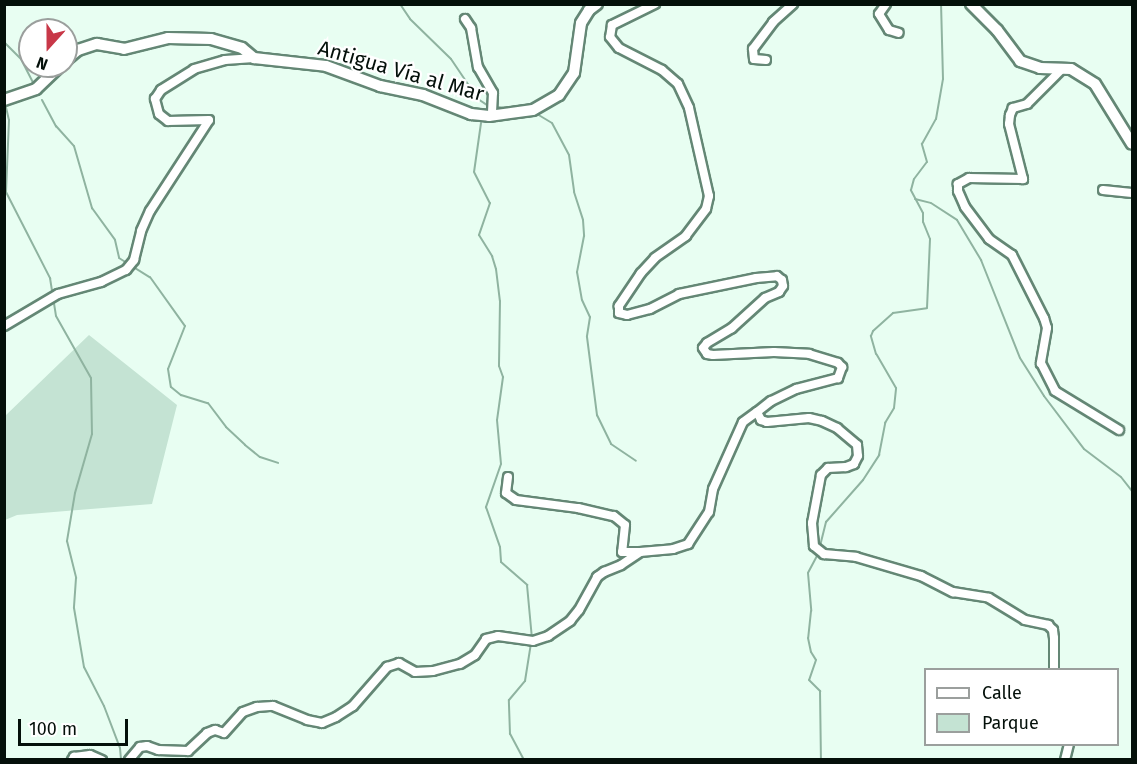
<!DOCTYPE html>
<html>
<head>
<meta charset="utf-8">
<style>
  body { margin:0 }
  #map { position:relative; width:1137px; height:764px; overflow:hidden; background:#e8fef2; font-family:"Fira Sans",sans-serif }
  div>[style] { position:absolute }
  [style*='--x'] { left:calc(var(--x)*1px); top:calc(var(--y)*1px); width:calc(var(--w)*1px); rotate:calc(var(--a)*1deg) }
  .green>* { inset:0; background:#c4e3d3 }
  .stream>* { height:2px; margin:-1px; padding:0 1px; transform-origin:1px; border-radius:1px; background:#8fb3a0 }
  .roads { filter:drop-shadow(2px 0 #648775) drop-shadow(-2px 0 #648775) drop-shadow(0 2px #648775) drop-shadow(0 -2px #648775) }
  .street>* { height:8px; margin:-4px; padding:0 4px; transform-origin:4px; border-radius:4px; background:#fff }
  .secondary>* { height:10px; margin:-5px; padding:0 5px; transform-origin:5px; border-radius:5px; background:#fff }
  span { translate:-50% -50%; white-space:nowrap; text-align:center; line-height:1.15; -webkit-text-stroke:4.5px #fff; paint-order:stroke }
  .street-label { font-size:21px; color:#04100a }
  .frame { position:absolute; inset:0; border:6px solid #04100a; pointer-events:none }
  .legend { position:absolute; left:924px; top:668px; width:195px; height:78px; box-sizing:border-box; background:#fff; border:2px solid #9b9f9d; margin:0; padding:8px 10px; list-style:none; font-size:18px; color:#04100a }
  .legend li { display:flex; align-items:center; gap:12px; height:30px }
  .legend b { width:30px; border:2px solid #9b9f9d }
  .north { position:absolute; left:18px; top:18px; width:60px; height:60px; box-sizing:border-box; background:#fff; border:2px solid #9b9f9d; border-radius:50%; rotate:201deg; font-size:16px; font-weight:700; line-height:24px; text-align:center; color:#04100a }
  .north::after { content:''; display:block; margin:auto; width:21px; height:27px; background:#c83848; clip-path:polygon(50% 0,100% 100%,50% 72%,0 100%) }
  .scale { position:absolute; left:18px; top:719px; width:110px; height:27px; box-sizing:border-box; border:3px solid #04100a; border-top:0; padding-left:8px; font-size:18px; line-height:21px; white-space:nowrap; color:#04100a; -webkit-text-stroke:4px #fff; paint-order:stroke }
</style>
</head>
<body>
<div id="map">
  <div class="green">
    <i style="clip-path:polygon(89px 335px,177px 405px,152px 504px,17px 515px,5px 520px,5px 416px)"></i>
  </div>
  <div class="stream">
    <i style="--x:400;--y:4;--w:18;--a:56"></i>
    <i style="--x:410;--y:19;--w:57;--a:44.3"></i>
    <i style="--x:451;--y:59;--w:48;--a:56"></i>
    <i style="--x:478;--y:99;--w:11;--a:34"></i>
    <i style="--x:4;--y:42;--w:24;--a:45"></i>
    <i style="--x:21;--y:59;--w:27;--a:63"></i>
    <i style="--x:42;--y:100;--w:30;--a:62"></i>
    <i style="--x:56;--y:126;--w:27;--a:48"></i>
    <i style="--x:74;--y:146;--w:65;--a:73.8"></i>
    <i style="--x:92;--y:208;--w:39;--a:54"></i>
    <i style="--x:115;--y:240;--w:18;--a:77"></i>
    <i style="--x:119;--y:258;--w:36;--a:32"></i>
    <i style="--x:150;--y:277;--w:60;--a:54.5"></i>
    <i style="--x:185;--y:326;--w:46;--a:111.6"></i>
    <i style="--x:168;--y:369;--w:18;--a:81"></i>
    <i style="--x:171;--y:387;--w:13;--a:39"></i>
    <i style="--x:181;--y:395;--w:28;--a:17"></i>
    <i style="--x:208;--y:403;--w:30;--a:53"></i>
    <i style="--x:226;--y:427;--w:26;--a:43"></i>
    <i style="--x:245;--y:445;--w:19;--a:39"></i>
    <i style="--x:260;--y:457;--w:19;--a:18"></i>
    <i style="--x:5;--y:103;--w:17;--a:77"></i>
    <i style="--x:9;--y:120;--w:72;--a:92.4"></i>
    <i style="--x:6;--y:192;--w:97;--a:62.9"></i>
    <i style="--x:50;--y:278;--w:38;--a:81"></i>
    <i style="--x:56;--y:316;--w:71;--a:60.6"></i>
    <i style="--x:91;--y:378;--w:56;--a:89"></i>
    <i style="--x:92;--y:434;--w:61;--a:106.1"></i>
    <i style="--x:75;--y:493;--w:49;--a:99.5"></i>
    <i style="--x:67;--y:541;--w:38;--a:76"></i>
    <i style="--x:76;--y:578;--w:30;--a:94"></i>
    <i style="--x:74;--y:608;--w:60;--a:80.4"></i>
    <i style="--x:84;--y:667;--w:44;--a:62.9"></i>
    <i style="--x:104;--y:706;--w:45;--a:69.1"></i>
    <i style="--x:120;--y:748;--w:12;--a:85"></i>
    <i style="--x:496;--y:107;--w:14;--a:4"></i>
    <i style="--x:537;--y:114;--w:17;--a:31"></i>
    <i style="--x:552;--y:123;--w:36;--a:62"></i>
    <i style="--x:569;--y:155;--w:37;--a:82"></i>
    <i style="--x:574;--y:192;--w:29;--a:72"></i>
    <i style="--x:583;--y:220;--w:16;--a:86"></i>
    <i style="--x:584;--y:236;--w:37;--a:101"></i>
    <i style="--x:577;--y:272;--w:28;--a:80"></i>
    <i style="--x:582;--y:300;--w:19;--a:65"></i>
    <i style="--x:590;--y:317;--w:20;--a:99"></i>
    <i style="--x:587;--y:337;--w:79;--a:82.7"></i>
    <i style="--x:597;--y:415;--w:32;--a:64"></i>
    <i style="--x:611;--y:444;--w:30;--a:34"></i>
    <i style="--x:481;--y:123;--w:49;--a:98.1"></i>
    <i style="--x:474;--y:172;--w:35;--a:63"></i>
    <i style="--x:490;--y:203;--w:34;--a:109"></i>
    <i style="--x:479;--y:235;--w:25;--a:58"></i>
    <i style="--x:492;--y:256;--w:14;--a:73"></i>
    <i style="--x:496;--y:269;--w:32;--a:83"></i>
    <i style="--x:500;--y:301;--w:65;--a:90.9"></i>
    <i style="--x:499;--y:366;--w:12;--a:70"></i>
    <i style="--x:503;--y:377;--w:43;--a:97.9"></i>
    <i style="--x:497;--y:420;--w:44;--a:84.8"></i>
    <i style="--x:501;--y:464;--w:46;--a:109.2"></i>
    <i style="--x:486;--y:507;--w:42;--a:70.7"></i>
    <i style="--x:500;--y:547;--w:15;--a:86"></i>
    <i style="--x:501;--y:562;--w:35;--a:41"></i>
    <i style="--x:527;--y:585;--w:54;--a:84.7"></i>
    <i style="--x:915;--y:199;--w:16;--a:14"></i>
    <i style="--x:931;--y:203;--w:31;--a:33"></i>
    <i style="--x:957;--y:220;--w:47;--a:59"></i>
    <i style="--x:981;--y:260;--w:105;--a:68.3"></i>
    <i style="--x:1020;--y:358;--w:45;--a:57.7"></i>
    <i style="--x:1044;--y:396;--w:66;--a:53"></i>
    <i style="--x:1084;--y:449;--w:46;--a:37.1"></i>
    <i style="--x:1121;--y:477;--w:18;--a:52"></i>
    <i style="--x:820;--y:546;--w:25;--a:-76"></i>
    <i style="--x:826;--y:522;--w:56;--a:-48.6"></i>
    <i style="--x:863;--y:480;--w:30;--a:-57"></i>
    <i style="--x:879;--y:455;--w:33;--a:-79"></i>
    <i style="--x:885;--y:423;--w:17;--a:-59"></i>
    <i style="--x:894;--y:408;--w:20;--a:-84"></i>
    <i style="--x:896;--y:388;--w:39;--a:-120"></i>
    <i style="--x:876;--y:354;--w:19;--a:-106"></i>
    <i style="--x:871;--y:336;--w:5;--a:-68"></i>
    <i style="--x:873;--y:331;--w:27;--a:-42"></i>
    <i style="--x:893;--y:313;--w:34;--a:-8"></i>
    <i style="--x:927;--y:308;--w:69;--a:-87.5"></i>
    <i style="--x:930;--y:239;--w:18;--a:-112"></i>
    <i style="--x:923;--y:222;--w:9;--a:-90"></i>
    <i style="--x:923;--y:213;--w:26;--a:-118"></i>
    <i style="--x:911;--y:190;--w:11;--a:-75"></i>
    <i style="--x:914;--y:179;--w:21;--a:-53"></i>
    <i style="--x:927;--y:162;--w:19;--a:-106"></i>
    <i style="--x:922;--y:144;--w:29;--a:-61"></i>
    <i style="--x:936;--y:119;--w:41;--a:-80.1"></i>
    <i style="--x:943;--y:79;--w:75;--a:-91.5"></i>
    <i style="--x:818;--y:554;--w:21;--a:118"></i>
    <i style="--x:808;--y:573;--w:38;--a:85"></i>
    <i style="--x:811;--y:611;--w:27;--a:96"></i>
    <i style="--x:808;--y:638;--w:14;--a:78"></i>
    <i style="--x:811;--y:652;--w:9;--a:58"></i>
    <i style="--x:816;--y:660;--w:21;--a:109"></i>
    <i style="--x:809;--y:680;--w:16;--a:45"></i>
    <i style="--x:820;--y:691;--w:69;--a:89.2"></i>
    <i style="--x:524;--y:760;--w:30;--a:-118"></i>
    <i style="--x:510;--y:734;--w:34;--a:-92"></i>
    <i style="--x:509;--y:700;--w:25;--a:-50"></i>
    <i style="--x:525;--y:681;--w:36;--a:-81"></i>
  </div>
  <div class="roads">
    <div class="street">
      <i style="--x:655;--y:4;--w:48;--a:154"></i>
      <i style="--x:612;--y:25;--w:12;--a:99"></i>
      <i style="--x:610;--y:37;--w:14;--a:51"></i>
      <i style="--x:619;--y:48;--w:48;--a:27.1"></i>
      <i style="--x:662;--y:70;--w:21;--a:41"></i>
      <i style="--x:678;--y:84;--w:26;--a:65"></i>
      <i style="--x:689;--y:108;--w:90;--a:77.2"></i>
      <i style="--x:709;--y:196;--w:13;--a:103"></i>
      <i style="--x:706;--y:209;--w:34;--a:127"></i>
      <i style="--x:686;--y:236;--w:38;--a:145"></i>
      <i style="--x:655;--y:258;--w:21;--a:133"></i>
      <i style="--x:641;--y:273;--w:40;--a:124"></i>
      <i style="--x:619;--y:306;--w:7;--a:90"></i>
      <i style="--x:619;--y:313;--w:8;--a:14"></i>
      <i style="--x:627;--y:315;--w:24;--a:-15"></i>
      <i style="--x:650;--y:309;--w:33;--a:-27"></i>
      <i style="--x:679;--y:294;--w:79;--a:-11.7"></i>
      <i style="--x:756;--y:278;--w:21;--a:-5"></i>
      <i style="--x:777;--y:276;--w:6;--a:39"></i>
      <i style="--x:782;--y:280;--w:6;--a:81"></i>
      <i style="--x:783;--y:286;--w:7;--a:124"></i>
      <i style="--x:779;--y:292;--w:15;--a:157"></i>
      <i style="--x:765;--y:298;--w:45;--a:137.7"></i>
      <i style="--x:732;--y:328;--w:29;--a:149"></i>
      <i style="--x:707;--y:343;--w:6;--a:129"></i>
      <i style="--x:703;--y:348;--w:7;--a:56"></i>
      <i style="--x:707;--y:354;--w:6;--a:9"></i>
      <i style="--x:713;--y:355;--w:61;--a:-2.8"></i>
      <i style="--x:774;--y:352;--w:35;--a:3"></i>
      <i style="--x:809;--y:354;--w:30;--a:17"></i>
      <i style="--x:838;--y:363;--w:6;--a:45"></i>
      <i style="--x:842;--y:367;--w:12;--a:110"></i>
      <i style="--x:838;--y:378;--w:43;--a:165.3"></i>
      <i style="--x:796;--y:389;--w:28;--a:154"></i>
      <i style="--x:771;--y:401;--w:18;--a:142"></i>
      <i style="--x:757;--y:412;--w:9;--a:63"></i>
      <i style="--x:761;--y:420;--w:6;--a:18"></i>
      <i style="--x:767;--y:422;--w:42;--a:-5.4"></i>
      <i style="--x:809;--y:418;--w:13;--a:13"></i>
      <i style="--x:822;--y:421;--w:17;--a:25"></i>
      <i style="--x:837;--y:428;--w:26;--a:40"></i>
      <i style="--x:857;--y:445;--w:11;--a:85"></i>
      <i style="--x:858;--y:456;--w:9;--a:117"></i>
      <i style="--x:854;--y:464;--w:9;--a:159"></i>
      <i style="--x:846;--y:467;--w:18;--a:177"></i>
      <i style="--x:828;--y:468;--w:10;--a:135"></i>
      <i style="--x:821;--y:475;--w:49;--a:100.6"></i>
      <i style="--x:812;--y:523;--w:23;--a:85"></i>
      <i style="--x:814;--y:546;--w:13;--a:39"></i>
      <i style="--x:824;--y:554;--w:32;--a:5"></i>
      <i style="--x:856;--y:557;--w:68;--a:16.3"></i>
      <i style="--x:921;--y:576;--w:36;--a:27"></i>
      <i style="--x:953;--y:592;--w:36;--a:9"></i>
      <i style="--x:989;--y:598;--w:42;--a:31.4"></i>
      <i style="--x:1025;--y:620;--w:24;--a:12"></i>
      <i style="--x:1048;--y:625;--w:7;--a:45"></i>
      <i style="--x:1053;--y:630;--w:8;--a:83"></i>
      <i style="--x:1054;--y:638;--w:32;--a:90"></i>
      <i style="--x:886;--y:4;--w:12;--a:125"></i>
      <i style="--x:879;--y:14;--w:19;--a:58"></i>
      <i style="--x:889;--y:30;--w:10;--a:17"></i>
      <i style="--x:465;--y:19;--w:11;--a:56"></i>
      <i style="--x:471;--y:28;--w:40;--a:80"></i>
      <i style="--x:478;--y:67;--w:30;--a:60"></i>
      <i style="--x:493;--y:93;--w:22;--a:93"></i>
      <i style="--x:766;--y:60;--w:12;--a:-175"></i>
      <i style="--x:754;--y:59;--w:10;--a:-96"></i>
      <i style="--x:753;--y:49;--w:34;--a:-53"></i>
      <i style="--x:773;--y:22;--w:27;--a:-42"></i>
      <i style="--x:1062;--y:69;--w:49;--a:135"></i>
      <i style="--x:1027;--y:104;--w:15;--a:164"></i>
      <i style="--x:1013;--y:108;--w:8;--a:113"></i>
      <i style="--x:1010;--y:115;--w:9;--a:96"></i>
      <i style="--x:1009;--y:124;--w:57;--a:75.7"></i>
      <i style="--x:1023;--y:179;--w:54;--a:-178.9"></i>
      <i style="--x:969;--y:178;--w:13;--a:151"></i>
      <i style="--x:958;--y:184;--w:7;--a:90"></i>
      <i style="--x:958;--y:191;--w:17;--a:66"></i>
      <i style="--x:965;--y:207;--w:40;--a:53"></i>
      <i style="--x:989;--y:239;--w:28;--a:35"></i>
      <i style="--x:1012;--y:255;--w:71;--a:63.1"></i>
      <i style="--x:1044;--y:318;--w:10;--a:73"></i>
      <i style="--x:1047;--y:328;--w:36;--a:100"></i>
      <i style="--x:1041;--y:363;--w:31;--a:63"></i>
      <i style="--x:1055;--y:391;--w:75;--a:31.4"></i>
      <i style="--x:1103;--y:190;--w:29;--a:6"></i>
      <i style="--x:4;--y:326;--w:63;--a:-30.7"></i>
      <i style="--x:58;--y:294;--w:45;--a:-15.6"></i>
      <i style="--x:101;--y:282;--w:28;--a:-26"></i>
      <i style="--x:126;--y:270;--w:13;--a:-51"></i>
      <i style="--x:134;--y:260;--w:30;--a:-76"></i>
      <i style="--x:141;--y:231;--w:22;--a:-66"></i>
      <i style="--x:150;--y:211;--w:108;--a:-57"></i>
      <i style="--x:209;--y:120;--w:41;--a:178.6"></i>
      <i style="--x:168;--y:121;--w:11;--a:-142"></i>
      <i style="--x:159;--y:114;--w:16;--a:-105"></i>
      <i style="--x:155;--y:99;--w:11;--a:-56"></i>
      <i style="--x:161;--y:90;--w:39;--a:-32"></i>
      <i style="--x:194;--y:69;--w:32;--a:-16"></i>
      <i style="--x:225;--y:60;--w:29;--a:-4"></i>
      <i style="--x:508;--y:477;--w:16;--a:97"></i>
      <i style="--x:506;--y:493;--w:12;--a:35"></i>
      <i style="--x:516;--y:500;--w:63;--a:7.4"></i>
      <i style="--x:578;--y:508;--w:37;--a:13"></i>
      <i style="--x:614;--y:516;--w:14;--a:39"></i>
      <i style="--x:625;--y:525;--w:27;--a:96"></i>
      <i style="--x:622;--y:552;--w:18;--a:0"></i>
      <i style="--x:72;--y:760;--w:4;--a:-56"></i>
      <i style="--x:74;--y:757;--w:16;--a:-7"></i>
      <i style="--x:90;--y:755;--w:13;--a:23"></i>
      <i style="--x:129;--y:760;--w:17;--a:-50"></i>
      <i style="--x:140;--y:747;--w:7;--a:-8"></i>
      <i style="--x:147;--y:746;--w:12;--a:20"></i>
      <i style="--x:158;--y:750;--w:30;--a:2"></i>
      <i style="--x:188;--y:751;--w:26;--a:-43"></i>
      <i style="--x:207;--y:733;--w:9;--a:-21"></i>
      <i style="--x:215;--y:730;--w:9;--a:18"></i>
      <i style="--x:224;--y:733;--w:28;--a:-48"></i>
      <i style="--x:243;--y:712;--w:15;--a:-20"></i>
      <i style="--x:257;--y:707;--w:16;--a:-4"></i>
      <i style="--x:273;--y:706;--w:37;--a:22"></i>
      <i style="--x:307;--y:720;--w:15;--a:11"></i>
      <i style="--x:322;--y:723;--w:15;--a:-23"></i>
      <i style="--x:336;--y:717;--w:20;--a:-33"></i>
      <i style="--x:353;--y:706;--w:52;--a:-48.9"></i>
      <i style="--x:387;--y:667;--w:13;--a:-18"></i>
      <i style="--x:399;--y:663;--w:18;--a:29"></i>
      <i style="--x:415;--y:672;--w:18;--a:-3"></i>
      <i style="--x:433;--y:671;--w:28;--a:-15"></i>
      <i style="--x:460;--y:664;--w:17;--a:-31"></i>
      <i style="--x:475;--y:655;--w:19;--a:-55"></i>
      <i style="--x:486;--y:639;--w:12;--a:-14"></i>
      <i style="--x:498;--y:636;--w:35;--a:8"></i>
      <i style="--x:533;--y:641;--w:16;--a:-18"></i>
      <i style="--x:548;--y:636;--w:27;--a:-34"></i>
      <i style="--x:570;--y:621;--w:14;--a:-51"></i>
      <i style="--x:579;--y:610;--w:38;--a:-61"></i>
      <i style="--x:597;--y:577;--w:9;--a:-36"></i>
      <i style="--x:604;--y:572;--w:18;--a:-22"></i>
      <i style="--x:621;--y:565;--w:23;--a:-34"></i>
      <i style="--x:640;--y:552;--w:33;--a:-5"></i>
      <i style="--x:673;--y:549;--w:16;--a:-18"></i>
      <i style="--x:688;--y:544;--w:38;--a:-57"></i>
      <i style="--x:709;--y:512;--w:23;--a:-80"></i>
      <i style="--x:713;--y:489;--w:73;--a:-65.9"></i>
      <i style="--x:743;--y:422;--w:17;--a:-36"></i>
      <i style="--x:1065;--y:760;--w:16;--a:-76"></i>
    </div>
    <div class="secondary">
      <i style="--x:971;--y:4;--w:37;--a:45"></i>
      <i style="--x:997;--y:30;--w:39;--a:53"></i>
      <i style="--x:1020;--y:61;--w:21;--a:19"></i>
      <i style="--x:1040;--y:68;--w:31;--a:2"></i>
      <i style="--x:1071;--y:69;--w:28;--a:32"></i>
      <i style="--x:1095;--y:84;--w:70;--a:58.3"></i>
      <i style="--x:66;--y:60;--w:16;--a:-40"></i>
      <i style="--x:78;--y:50;--w:20;--a:-18"></i>
      <i style="--x:97;--y:44;--w:27;--a:10"></i>
      <i style="--x:124;--y:49;--w:45;--a:-14"></i>
      <i style="--x:168;--y:38;--w:43;--a:1.3"></i>
      <i style="--x:211;--y:39;--w:32;--a:16"></i>
      <i style="--x:242;--y:48;--w:16;--a:40"></i>
      <i style="--x:254;--y:58;--w:72;--a:6.3"></i>
      <i style="--x:326;--y:66;--w:58;--a:20.3"></i>
      <i style="--x:380;--y:86;--w:44;--a:11.8"></i>
      <i style="--x:423;--y:95;--w:52;--a:21.6"></i>
      <i style="--x:471;--y:114;--w:18;--a:6"></i>
      <i style="--x:489;--y:116;--w:44;--a:-7.8"></i>
      <i style="--x:533;--y:110;--w:30;--a:-30"></i>
      <i style="--x:559;--y:95;--w:27;--a:-56"></i>
      <i style="--x:574;--y:73;--w:50;--a:-82"></i>
      <i style="--x:581;--y:23;--w:15;--a:-58"></i>
      <i style="--x:589;--y:10;--w:10;--a:-37"></i>
      <i style="--x:4;--y:100;--w:34;--a:-19"></i>
      <i style="--x:36;--y:89;--w:33;--a:-44"></i>
    </div>
  </div>
  <div class="street-label">
    <span style="left:401px;top:71px;rotate:16deg">Antigua Vía al Mar</span>
  </div>
  <div class="frame"></div>
  <ul class="legend">
  <li><b style="height:8px;background:#fff"></b>Calle</li>
  <li><b style="height:16px;background:#c4e3d3"></b>Parque</li>
  </ul>
  <div class="north">N</div>
  <div class="scale">100 m</div>
</div>
</body>
</html>
